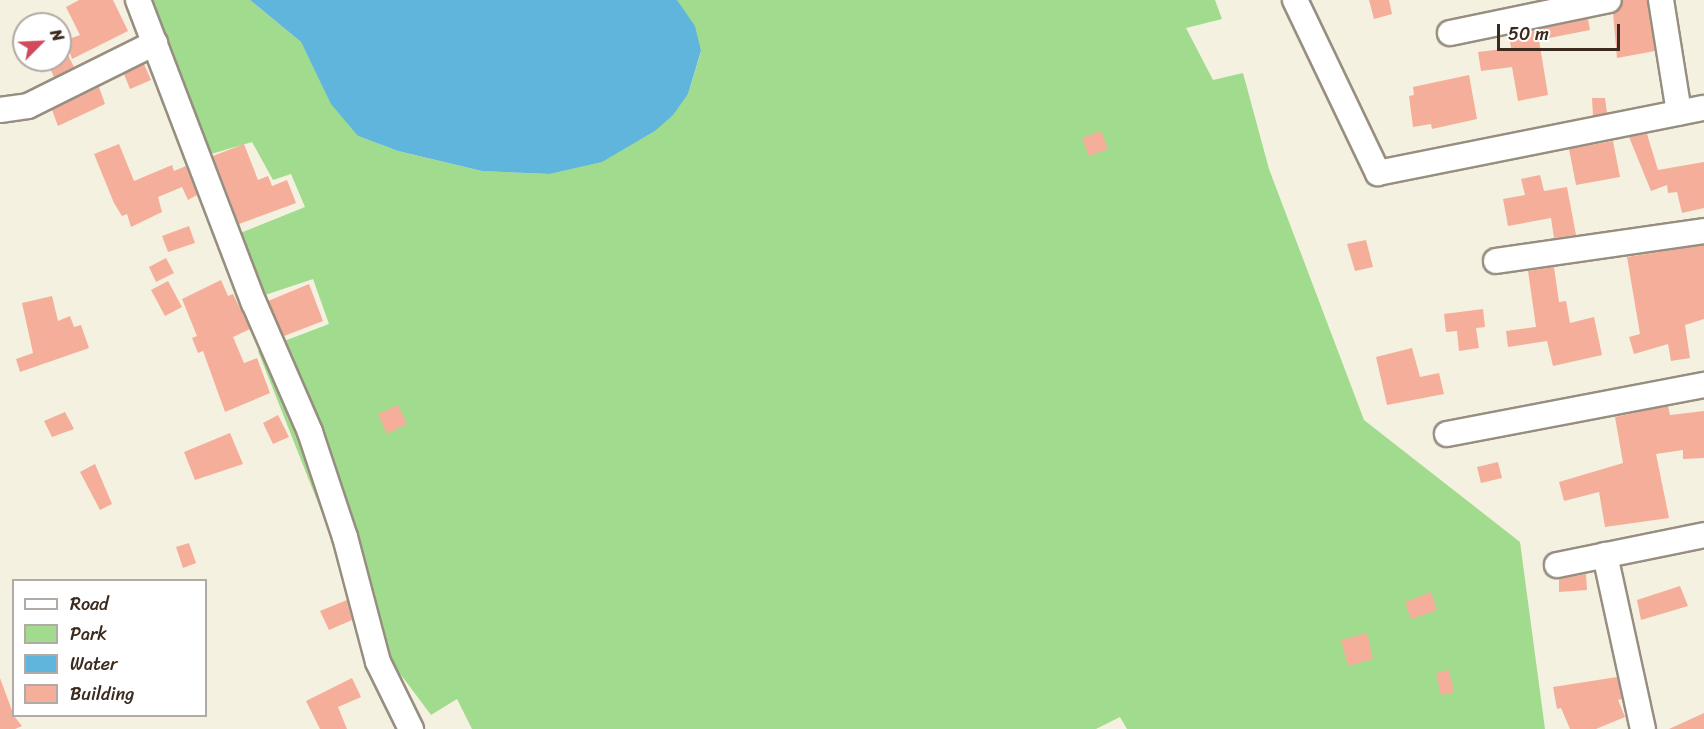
<!DOCTYPE html>
<html>
<head>
<meta charset="utf-8">
<style>
  body { margin:0 }
  #map { position:relative; width:1704px; height:729px; overflow:hidden; background:#f5f1e1; font-family:Sriracha,sans-serif }
  div>[style] { position:absolute }
  [style*='--x'] { left:calc(var(--x)*1px); top:calc(var(--y)*1px); width:calc(var(--w)*1px); rotate:calc(var(--a)*1deg) }
  .green>* { inset:0; background:#a1db8d }
  .water>* { inset:0; background:#60b5dc }
  .building>* { inset:0; background:#f4ae99 }
  .roads { filter:drop-shadow(2px 0 #988e80) drop-shadow(-2px 0 #988e80) drop-shadow(0 2px #988e80) drop-shadow(0 -2px #988e80) }
  .minor>* { height:24px; margin:-12px; padding:0 12px; transform-origin:12px; border-radius:12px; background:#fff }
  span { translate:-50% -50%; white-space:nowrap; text-align:center; line-height:1.15; -webkit-text-stroke:4.5px #fff; paint-order:stroke }
  .legend { position:absolute; left:12px; top:579px; width:195px; height:138px; box-sizing:border-box; background:#fff; border:2px solid #b1aaa5; margin:0; padding:8px 10px; list-style:none; font-size:18px; color:#3b2a1e }
  .legend li { display:flex; align-items:center; gap:12px; height:30px }
  .legend b { width:30px; border:2px solid #b1aaa5 }
  .north { position:absolute; left:12px; top:12px; width:60px; height:60px; box-sizing:border-box; background:#fff; border:2px solid #b1aaa5; border-radius:50%; rotate:66deg; font-size:16px; font-weight:700; line-height:24px; text-align:center; color:#3b2a1e }
  .north::after { content:''; display:block; margin:auto; width:21px; height:27px; background:#d1495b; clip-path:polygon(50% 0,100% 100%,50% 72%,0 100%) }
  .scale { position:absolute; left:1497px; top:24px; width:123px; height:27px; box-sizing:border-box; border:3px solid #3b2a1e; border-top:0; padding-left:8px; font-size:18px; line-height:21px; white-space:nowrap; color:#3b2a1e; -webkit-text-stroke:4px #fff; paint-order:stroke }
</style>
</head>
<body>
<div id="map">
  <div class="green">
    <i style="clip-path:polygon(128px 0,250px 0,301px 42px,323px 86px,358px 136px,398px 151px,482px 171px,550px 174px,601px 162px,655px 131px,688px 94px,701px 52px,677px 0,1215px 0,1222px 19px,1186px 28px,1213px 80px,1243px 73px,1269px 169px,1364px 420px,1520px 542px,1545px 729px,1127px 729px,1120px 717px,1096px 729px,472px 729px,457px 699px,431px 715px,369px 632px,258px 351px,329px 324px,313px 279px,250px 300px,228px 238px,305px 207px,291px 174px,273px 180px,252px 142px,194px 159px)"></i>
  </div>
  <div class="water">
    <i style="clip-path:polygon(250px 0,677px 0,695px 26px,701px 51px,688px 94px,673px 115px,655px 131px,602px 162px,550px 174px,482px 171px,398px 151px,358px 136px,331px 104px,301px 42px)"></i>
  </div>
  <div class="building">
    <i style="clip-path:polygon(79px 0,113px 0,128px 31px,72px 59px,66px 40px,80px 35px,66px 7px)"></i>
    <i style="clip-path:polygon(1369px 0,1389px 0,1392px 14px,1374px 19px)"></i>
    <i style="clip-path:polygon(1623px 0,1647px 0,1655px 51px,1617px 58px,1613px 13px)"></i>
    <i style="clip-path:polygon(1588px 19px,1590px 30px,1539px 40px,1548px 95px,1518px 101px,1512px 67px,1481px 71px,1478px 52px,1511px 48px,1509px 35px)"></i>
    <i style="clip-path:polygon(68px 55px,74px 67px,54px 77px,48px 64px)"></i>
    <i style="clip-path:polygon(144px 64px,151px 80px,130px 89px,124px 74px)"></i>
    <i style="clip-path:polygon(1469px 75px,1477px 119px,1432px 129px,1431px 124px,1413px 127px,1409px 96px,1414px 95px,1413px 87px)"></i>
    <i style="clip-path:polygon(99px 87px,105px 104px,58px 126px,52px 110px)"></i>
    <i style="clip-path:polygon(1592px 98px,1605px 98px,1607px 113px,1593px 116px)"></i>
    <i style="clip-path:polygon(1101px 131px,1108px 149px,1089px 156px,1082px 138px)"></i>
    <i style="clip-path:polygon(1647px 134px,1658px 170px,1704px 162px,1704px 208px,1682px 213px,1677px 192px,1668px 193px,1667px 185px,1651px 191px,1629px 137px)"></i>
    <i style="clip-path:polygon(1613px 141px,1620px 177px,1576px 185px,1569px 149px)"></i>
    <i style="clip-path:polygon(119px 144px,134px 181px,172px 165px,174px 171px,186px 166px,197px 195px,188px 200px,182px 187px,158px 197px,162px 212px,131px 227px,127px 214px,122px 216px,114px 203px,94px 154px)"></i>
    <i style="clip-path:polygon(244px 144px,258px 180px,268px 176px,272px 186px,287px 180px,296px 203px,239px 224px,213px 156px)"></i>
    <i style="clip-path:polygon(1540px 175px,1544px 191px,1567px 187px,1576px 235px,1554px 238px,1551px 218px,1508px 226px,1503px 199px,1525px 195px,1521px 179px)"></i>
    <i style="clip-path:polygon(189px 226px,195px 243px,168px 252px,162px 236px)"></i>
    <i style="clip-path:polygon(1366px 240px,1373px 267px,1355px 271px,1347px 244px)"></i>
    <i style="clip-path:polygon(1704px 245px,1704px 319px,1685px 325px,1690px 358px,1671px 361px,1668px 344px,1634px 354px,1629px 337px,1640px 334px,1627px 257px)"></i>
    <i style="clip-path:polygon(166px 258px,174px 273px,156px 282px,149px 267px)"></i>
    <i style="clip-path:polygon(1554px 267px,1559px 302px,1566px 301px,1570px 323px,1594px 317px,1602px 355px,1553px 366px,1547px 341px,1508px 347px,1506px 331px,1536px 327px,1528px 271px)"></i>
    <i style="clip-path:polygon(221px 280px,228px 296px,233px 294px,250px 329px,233px 337px,244px 363px,257px 358px,270px 393px,225px 412px,203px 351px,198px 353px,192px 338px,197px 336px,182px 299px)"></i>
    <i style="clip-path:polygon(168px 281px,182px 307px,165px 316px,151px 290px)"></i>
    <i style="clip-path:polygon(309px 284px,323px 321px,284px 336px,268px 301px)"></i>
    <i style="clip-path:polygon(52px 296px,58px 321px,70px 316px,74px 327px,81px 325px,89px 348px,20px 372px,16px 359px,33px 353px,22px 303px)"></i>
    <i style="clip-path:polygon(1483px 309px,1485px 327px,1476px 328px,1479px 348px,1459px 351px,1457px 331px,1446px 332px,1444px 314px)"></i>
    <i style="clip-path:polygon(1412px 348px,1420px 377px,1439px 373px,1444px 394px,1387px 405px,1376px 357px)"></i>
    <i style="clip-path:polygon(398px 405px,407px 424px,387px 434px,378px 414px)"></i>
    <i style="clip-path:polygon(1668px 406px,1670px 415px,1704px 411px,1704px 458px,1683px 459px,1683px 450px,1656px 454px,1669px 518px,1605px 527px,1599px 492px,1564px 501px,1559px 482px,1623px 463px,1615px 417px)"></i>
    <i style="clip-path:polygon(65px 412px,74px 429px,52px 437px,44px 421px)"></i>
    <i style="clip-path:polygon(278px 415px,289px 437px,273px 444px,263px 423px)"></i>
    <i style="clip-path:polygon(230px 433px,243px 464px,195px 480px,184px 452px)"></i>
    <i style="clip-path:polygon(1498px 462px,1502px 478px,1481px 483px,1477px 467px)"></i>
    <i style="clip-path:polygon(95px 464px,112px 504px,100px 510px,80px 472px)"></i>
    <i style="clip-path:polygon(189px 543px,196px 563px,183px 568px,176px 547px)"></i>
    <i style="clip-path:polygon(1586px 574px,1587px 590px,1559px 592px,1559px 579px)"></i>
    <i style="clip-path:polygon(1680px 586px,1688px 606px,1641px 620px,1637px 600px)"></i>
    <i style="clip-path:polygon(1431px 592px,1437px 610px,1411px 619px,1405px 602px)"></i>
    <i style="clip-path:polygon(347px 600px,352px 620px,329px 630px,320px 611px)"></i>
    <i style="clip-path:polygon(1367px 633px,1373px 659px,1348px 666px,1341px 640px)"></i>
    <i style="clip-path:polygon(1449px 670px,1454px 692px,1441px 695px,1436px 673px)"></i>
    <i style="clip-path:polygon(1617px 677px,1622px 699px,1618px 700px,1625px 717px,1596px 729px,1570px 729px,1561px 708px,1557px 709px,1553px 687px)"></i>
    <i style="clip-path:polygon(0 678px,14px 716px,22px 726px,15px 729px,0 729px)"></i>
    <i style="clip-path:polygon(352px 678px,361px 697px,338px 707px,347px 729px,320px 729px,306px 701px)"></i>
    <i style="clip-path:polygon(1704px 713px,1704px 729px,1669px 729px)"></i>
  </div>
  <div class="roads">
    <div class="minor">
      <i style="--x:138;--y:0;--w:324;--a:69.1"></i>
      <i style="--x:254;--y:303;--w:141;--a:66.5"></i>
      <i style="--x:310;--y:432;--w:111;--a:71.6"></i>
      <i style="--x:345;--y:537;--w:129;--a:75.2"></i>
      <i style="--x:378;--y:662;--w:75;--a:63.8"></i>
      <i style="--x:1295;--y:0;--w:192;--a:64.4"></i>
      <i style="--x:1378;--y:173;--w:332;--a:-11.3"></i>
      <i style="--x:1661;--y:0;--w:114;--a:80.9"></i>
      <i style="--x:1450;--y:33;--w:162;--a:-11.7"></i>
      <i style="--x:0;--y:110;--w:28;--a:-8"></i>
      <i style="--x:28;--y:106;--w:142;--a:-26.4"></i>
      <i style="--x:1496;--y:261;--w:210;--a:-8.2"></i>
      <i style="--x:1447;--y:434;--w:262;--a:-10.8"></i>
      <i style="--x:1605;--y:555;--w:178;--a:77.7"></i>
      <i style="--x:1557;--y:565;--w:150;--a:-11.5"></i>
    </div>
  </div>
  <ul class="legend">
  <li><b style="height:8px;background:#fff"></b>Road</li>
  <li><b style="height:16px;background:#a1db8d"></b>Park</li>
  <li><b style="height:16px;background:#60b5dc"></b>Water</li>
  <li><b style="height:16px;background:#f4ae99"></b>Building</li>
  </ul>
  <div class="north">N</div>
  <div class="scale">50 m</div>
</div>
</body>
</html>
